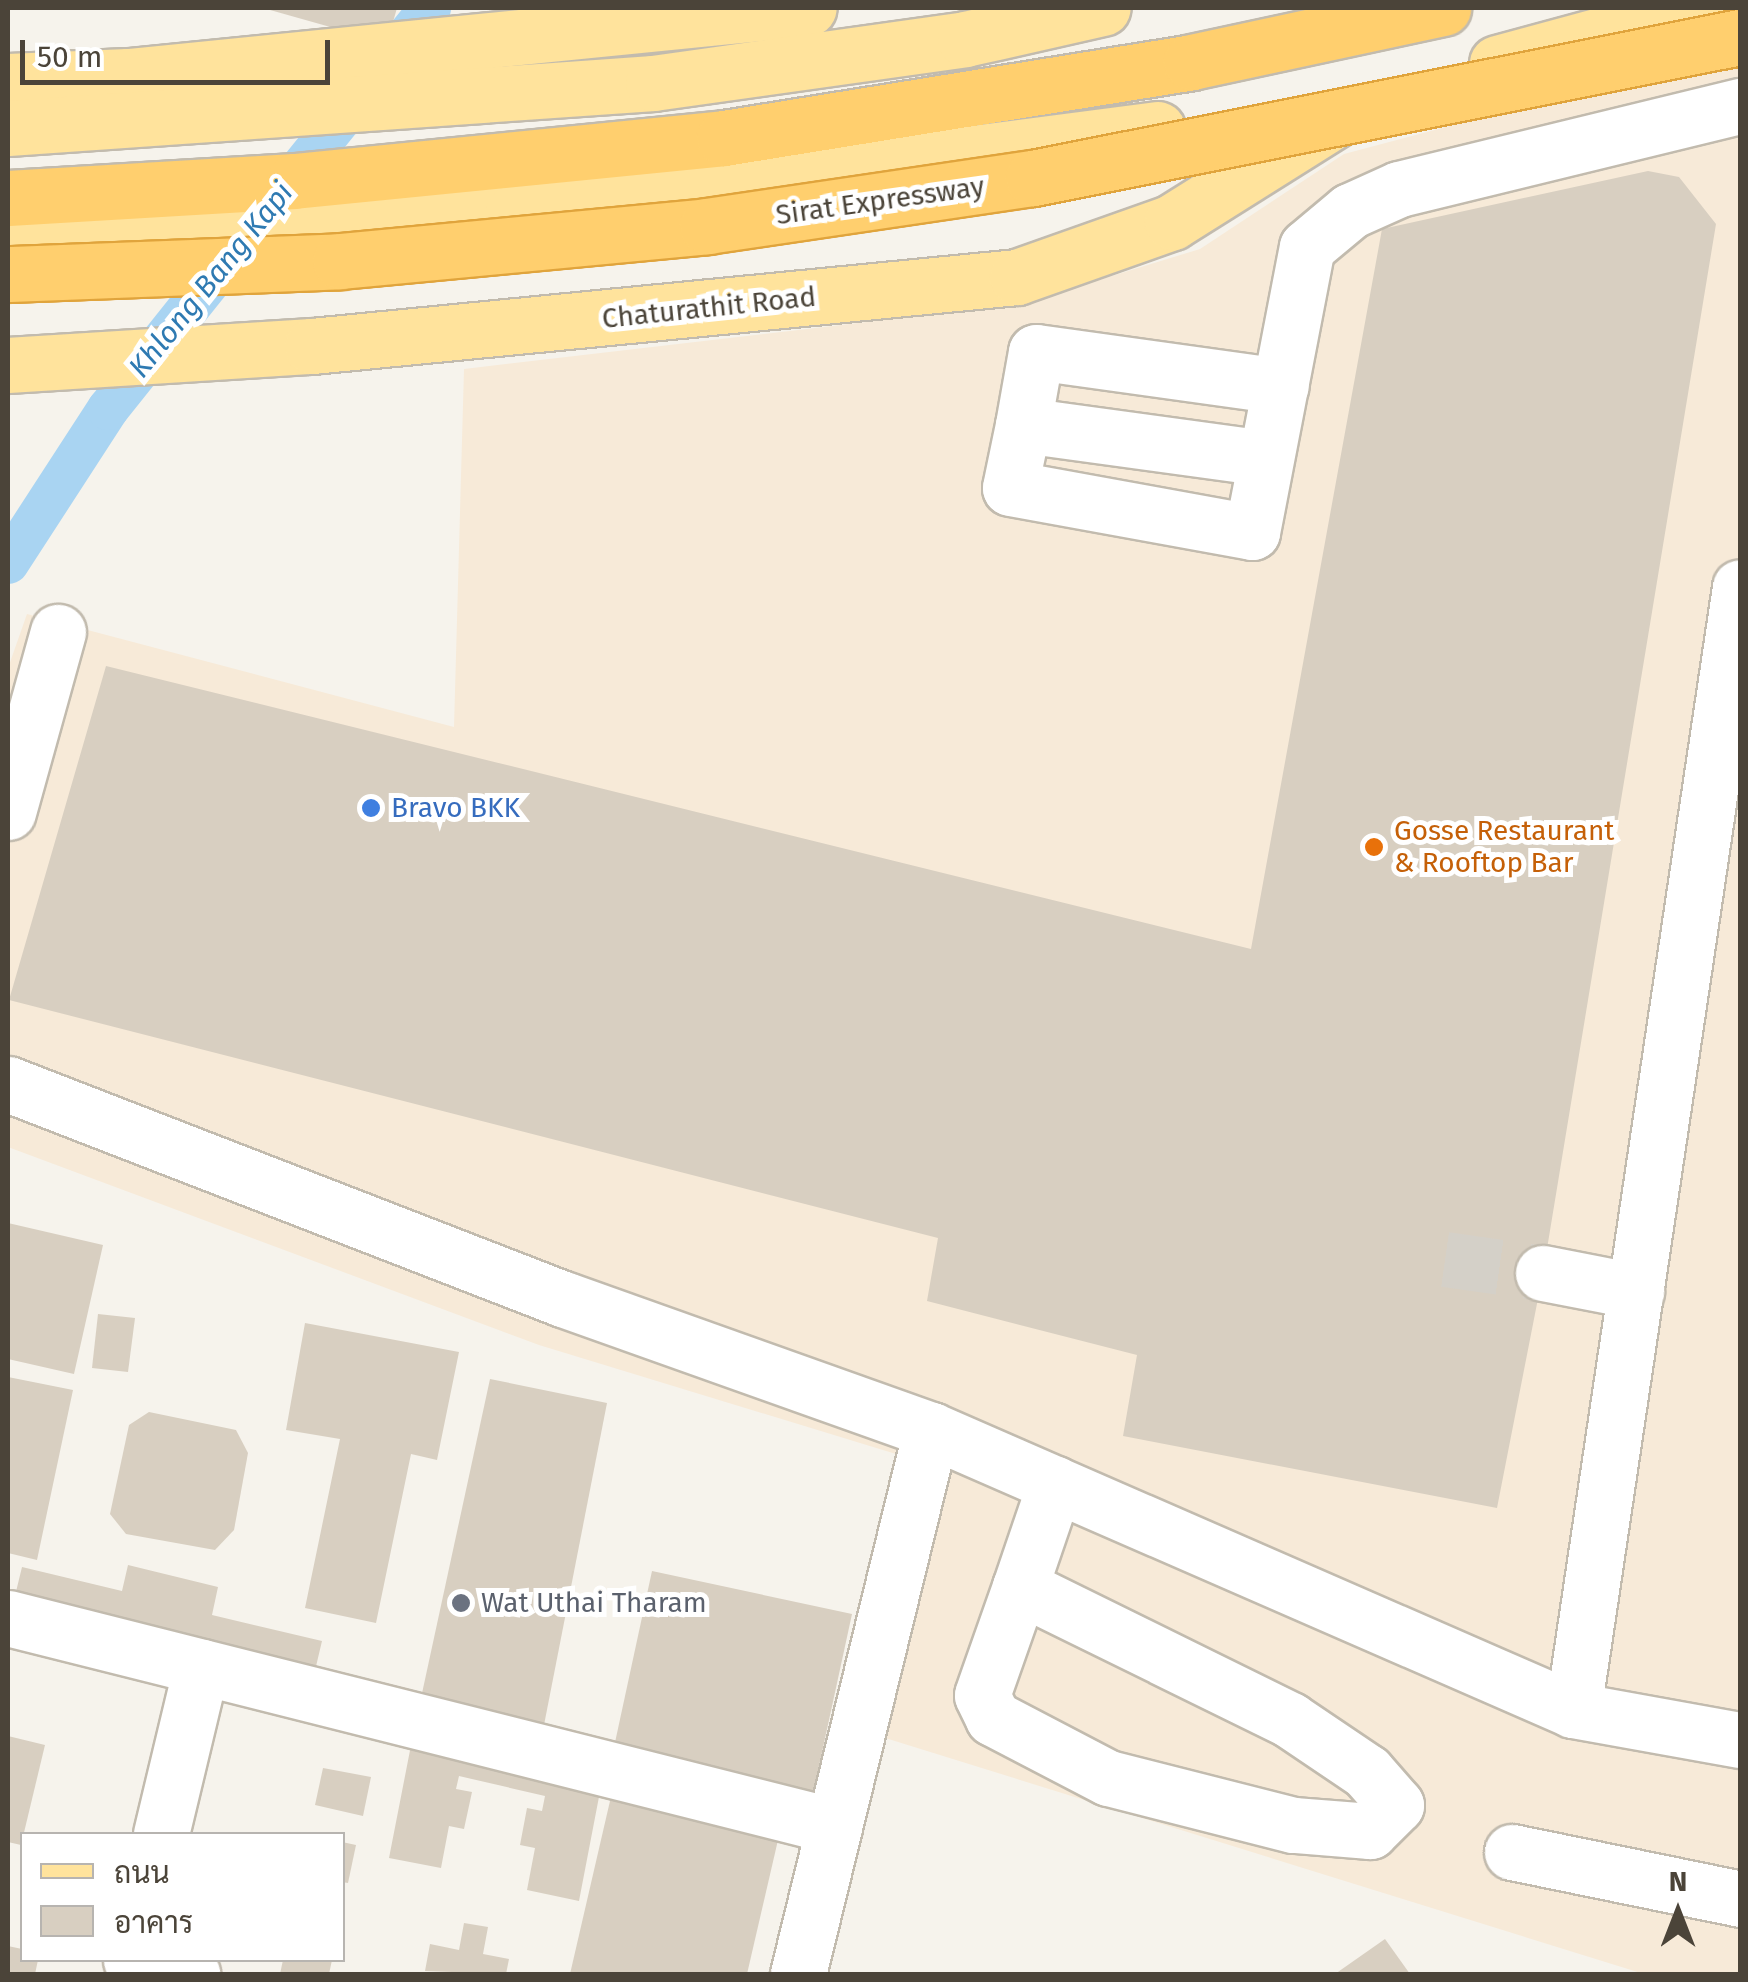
<!DOCTYPE html>
<html>
<head>
<meta charset="utf-8">
<style>
  body { margin:0 }
  #map { position:relative; width:1748px; height:1982px; overflow:hidden; background:#f6f3ec; font-family:"Fira Sans",Sarabun,sans-serif }
  div>[style] { position:absolute }
  [style*='--x'] { left:calc(var(--x)*1px); top:calc(var(--y)*1px); width:calc(var(--w)*1px); rotate:calc(var(--a)*1deg) }
  .commercial>* { inset:0; background:#f7ead8 }
  .canal>* { height:42px; margin:-21px; padding:0 21px; transform-origin:21px; border-radius:21px; background:#a9d4f2 }
  .building>* { inset:0; background:#d8cfc1 }
  .minor-tunnel>* { height:55px; margin-top:-27.5px; transform-origin:0; background:repeating-linear-gradient(90deg,#d4d0c8 0 55px,transparent 0 83px) }
  .roads { filter:drop-shadow(2px 0 #c2bbae) drop-shadow(-2px 0 #c2bbae) drop-shadow(0 2px #c2bbae) drop-shadow(0 -2px #c2bbae) }
  .minor>* { height:55px; margin:-27.5px; padding:0 27.5px; transform-origin:27.5px; border-radius:27.5px; background:#fff }
  .major>* { height:55px; margin:-27.5px; padding:0 27.5px; transform-origin:27.5px; border-radius:27.5px; background:#ffe39c }
  .highway>* { height:55px; margin:-27.5px; padding:0 27.5px; transform-origin:27.5px; border-radius:27.5px; background:#ffcf6e }
  .bridges { filter:drop-shadow(2px 0 #e0a43c) drop-shadow(-2px 0 #e0a43c) drop-shadow(0 2px #e0a43c) drop-shadow(0 -2px #e0a43c) }
  .highway-bridge>* { height:55px; margin:-27.5px; padding:0 27.5px; transform-origin:27.5px; border-radius:27.5px; background:#ffcf6e }
  .dots>* { width:28px; height:28px; translate:-50% -50%; box-sizing:border-box; border:5px solid #fff; border-radius:50% }
  span { translate:-50% -50%; white-space:nowrap; text-align:center; line-height:1.15; -webkit-text-stroke:10px #fff; paint-order:stroke }
  .street-label { font-size:28px; color:#4b4439 }
  .shop-label { font-size:28px; color:#366cbe }
  .left { translate:0 -50%; text-align:left }
  .food-label { font-size:28px; color:#c56008 }
  .worship-label { font-size:28px; color:#5b616d }
  .water-label { font-size:30px; color:#2e7ab2; font-style:italic }
  .frame { position:absolute; inset:0; border:10px solid #4b4439; pointer-events:none }
  .legend { position:absolute; left:20px; top:1832px; width:325px; height:130px; box-sizing:border-box; background:#fff; border:2px solid #b7b4b0; margin:0; padding:12px 18px; list-style:none; font-size:30px; color:#4b4439 }
  .legend li { display:flex; align-items:center; gap:20px; height:50px }
  .legend b { width:50px; border:2px solid #b7b4b0 }
  .north { position:absolute; left:1628px; top:1862px; width:100px; height:100px; -webkit-text-stroke:8px #fff; paint-order:stroke; rotate:0deg; font-size:28px; font-weight:700; line-height:40px; text-align:center; color:#4b4439 }
  .north::after { content:''; display:block; margin:auto; width:35px; height:45px; background:#4b4439; clip-path:polygon(50% 0,100% 100%,50% 72%,0 100%) }
  .scale { position:absolute; left:20px; top:40px; width:310px; height:45px; box-sizing:border-box; border:5px solid #4b4439; border-top:0; padding-left:12px; font-size:30px; line-height:35px; white-space:nowrap; color:#4b4439; -webkit-text-stroke:8px #fff; paint-order:stroke }
</style>
</head>
<body>
<div id="map">
  <div class="commercial">
    <i style="clip-path:polygon(1740px 49px,1740px 1974px,1644px 1974px,882px 1737px,945px 1469px,539px 1345px,8px 1147px,8px 668px,27px 614px,454px 727px,464px 369px,1020px 304px,1200px 249px,1344px 154px)"></i>
  </div>
  <div class="canal">
    <i style="--x:280;--y:194;--w:239;--a:-51.1"></i>
    <i style="--x:8;--y:563;--w:184;--a:-57"></i>
    <i style="--x:108;--y:409;--w:203;--a:-51.4"></i>
  </div>
  <div class="building">
    <i style="clip-path:polygon(263px 8px,397px 8px,387px 43px)"></i>
    <i style="clip-path:polygon(1648px 171px,1679px 177px,1716px 224px,1543px 1273px,1497px 1508px,1123px 1436px,1137px 1355px,927px 1301px,938px 1238px,9px 1000px,106px 666px,1251px 949px,1382px 229px)"></i>
    <i style="clip-path:polygon(8px 1223px,103px 1245px,74px 1374px,8px 1359px)"></i>
    <i style="clip-path:polygon(98px 1314px,135px 1318px,128px 1372px,92px 1368px)"></i>
    <i style="clip-path:polygon(305px 1323px,459px 1352px,437px 1460px,411px 1454px,376px 1623px,305px 1608px,340px 1439px,286px 1430px)"></i>
    <i style="clip-path:polygon(8px 1377px,73px 1390px,37px 1560px,8px 1553px)"></i>
    <i style="clip-path:polygon(490px 1379px,607px 1403px,544px 1725px,421px 1698px)"></i>
    <i style="clip-path:polygon(149px 1412px,236px 1430px,248px 1453px,234px 1530px,215px 1550px,126px 1534px,110px 1514px,129px 1425px)"></i>
    <i style="clip-path:polygon(128px 1565px,218px 1587px,212px 1615px,322px 1641px,313px 1679px,13px 1604px,22px 1567px,122px 1591px)"></i>
    <i style="clip-path:polygon(652px 1571px,852px 1614px,811px 1803px,611px 1761px)"></i>
    <i style="clip-path:polygon(413px 1735px,603px 1776px,579px 1901px,527px 1890px,535px 1848px,520px 1845px,527px 1808px,542px 1811px,545px 1796px,459px 1776px,456px 1789px,472px 1792px,464px 1829px,449px 1826px,441px 1868px,389px 1858px)"></i>
    <i style="clip-path:polygon(8px 1736px,45px 1745px,21px 1845px,8px 1842px)"></i>
    <i style="clip-path:polygon(323px 1768px,371px 1777px,363px 1816px,315px 1805px)"></i>
    <i style="clip-path:polygon(613px 1788px,781px 1827px,747px 1974px,570px 1974px)"></i>
    <i style="clip-path:polygon(342px 1842px,356px 1845px,348px 1883px,342px 1882px)"></i>
    <i style="clip-path:polygon(464px 1923px,488px 1927px,483px 1954px,509px 1959px,506px 1974px,425px 1971px,430px 1944px,459px 1950px)"></i>
    <i style="clip-path:polygon(1385px 1939px,1410px 1974px,1335px 1974px)"></i>
    <i style="clip-path:polygon(8px 1946px,22px 1949px,22px 1960px,38px 1960px,35px 1974px,8px 1974px)"></i>
    <i style="clip-path:polygon(283px 1960px,332px 1960px,329px 1974px,280px 1974px)"></i>
  </div>
  <div class="minor-tunnel">
    <i style="--x:1445;--y:1259;--w:99;--a:8.1"></i>
  </div>
  <div class="roads">
    <div class="minor">
      <i style="--x:1023;--y:425;--w:74;--a:-79.9"></i>
      <i style="--x:1036;--y:352;--w:247;--a:7.9"></i>
      <i style="--x:1265;--y:458;--w:244;--a:-172.2"></i>
      <i style="--x:1023;--y:425;--w:64;--a:101.7"></i>
      <i style="--x:1010;--y:488;--w:246;--a:10.3"></i>
      <i style="--x:1252;--y:532;--w:290;--a:-79.1"></i>
      <i style="--x:1307;--y:247;--w:56;--a:-39.9"></i>
      <i style="--x:1350;--y:211;--w:54;--a:-24.2"></i>
      <i style="--x:1399;--y:189;--w:351;--a:-13.7"></i>
      <i style="--x:8;--y:812;--w:187;--a:-74.5"></i>
      <i style="--x:8;--y:1084;--w:595;--a:21.18"></i>
      <i style="--x:563;--y:1299;--w:391;--a:19.6"></i>
      <i style="--x:931;--y:1430;--w:700;--a:23.56"></i>
      <i style="--x:1573;--y:1710;--w:170;--a:10.2"></i>
      <i style="--x:1543;--y:1273;--w:95;--a:11"></i>
      <i style="--x:1020;--y:1587;--w:301;--a:26.2"></i>
      <i style="--x:1290;--y:1720;--w:93;--a:34"></i>
      <i style="--x:1367;--y:1772;--w:44;--a:48.7"></i>
      <i style="--x:1396;--y:1805;--w:37;--a:135"></i>
      <i style="--x:1370;--y:1831;--w:77;--a:-175.5"></i>
      <i style="--x:1293;--y:1825;--w:191;--a:-165.7"></i>
      <i style="--x:1108;--y:1778;--w:130;--a:-152.4"></i>
      <i style="--x:993;--y:1718;--w:25;--a:-116"></i>
      <i style="--x:982;--y:1695;--w:114;--a:-70.6"></i>
      <i style="--x:1020;--y:1587;--w:109;--a:-71.2"></i>
      <i style="--x:8;--y:1618;--w:852;--a:14.13"></i>
      <i style="--x:1573;--y:1710;--w:1135;--a:-81.54"></i>
      <i style="--x:161;--y:1834;--w:172;--a:-76.5"></i>
      <i style="--x:1512;--y:1852;--w:233;--a:11.6"></i>
      <i style="--x:131;--y:1960;--w:63;--a:12.9"></i>
      <i style="--x:798;--y:1974;--w:560;--a:-76.26"></i>
    </div>
    <div class="major">
      <i style="--x:1497;--y:63;--w:209;--a:-15.2"></i>
      <i style="--x:8;--y:81;--w:120;--a:-2.4"></i>
      <i style="--x:128;--y:76;--w:684;--a:-5.7"></i>
      <i style="--x:8;--y:128;--w:647;--a:-3.99"></i>
      <i style="--x:653;--y:83;--w:315;--a:-8"></i>
      <i style="--x:965;--y:39;--w:141;--a:-12.7"></i>
      <i style="--x:8;--y:244;--w:506;--a:-3.51"></i>
      <i style="--x:513;--y:213;--w:650;--a:-7.42"></i>
      <i style="--x:8;--y:365;--w:305;--a:-3.6"></i>
      <i style="--x:312;--y:346;--w:708;--a:-5.59"></i>
      <i style="--x:1017;--y:277;--w:164;--a:-19.5"></i>
      <i style="--x:1172;--y:222;--w:194;--a:-32.1"></i>
    </div>
    <div class="highway">
      <i style="--x:8;--y:198;--w:287;--a:-3.4"></i>
      <i style="--x:294;--y:181;--w:432;--a:-5.7"></i>
      <i style="--x:724;--y:138;--w:473;--a:-9.2"></i>
      <i style="--x:1191;--y:62;--w:258;--a:-12.1"></i>
    </div>
  </div>
  <div class="bridges">
    <div class="highway-bridge">
      <i style="--x:8;--y:274;--w:332;--a:-2.2"></i>
      <i style="--x:340;--y:261;--w:369;--a:-5.4"></i>
      <i style="--x:707;--y:226;--w:330;--a:-8.4"></i>
      <i style="--x:1033;--y:178;--w:721;--a:-11.28"></i>
    </div>
  </div>
  <div class="dots">
    <i style="left:371px;top:808px;background:#3f7fe0"></i>
    <i style="left:1374px;top:847px;background:#e8710a"></i>
    <i style="left:461px;top:1603px;background:#6b7280"></i>
  </div>
  <div class="street-label">
    <span style="left:880px;top:201px;rotate:-8deg">Sirat Expressway</span>
    <span style="left:709px;top:308px;rotate:-6deg">Chaturathit Road</span>
  </div>
  <div class="shop-label">
    <span class="left" style="left:391px;top:808px">Bravo BKK</span>
  </div>
  <div class="food-label">
    <span class="left" style="left:1394px;top:847px">Gosse Restaurant<br>&amp; Rooftop Bar</span>
  </div>
  <div class="worship-label">
    <span class="left" style="left:481px;top:1603px">Wat Uthai Tharam</span>
  </div>
  <div class="water-label">
    <span style="left:211px;top:280px;rotate:-51deg">Khlong Bang Kapi</span>
  </div>
  <div class="frame"></div>
  <ul class="legend">
  <li><b style="height:12px;background:#ffe39c"></b>ถนน</li>
  <li><b style="height:28px;background:#d8cfc1"></b>อาคาร</li>
  </ul>
  <div class="north">N</div>
  <div class="scale">50 m</div>
</div>
</body>
</html>
